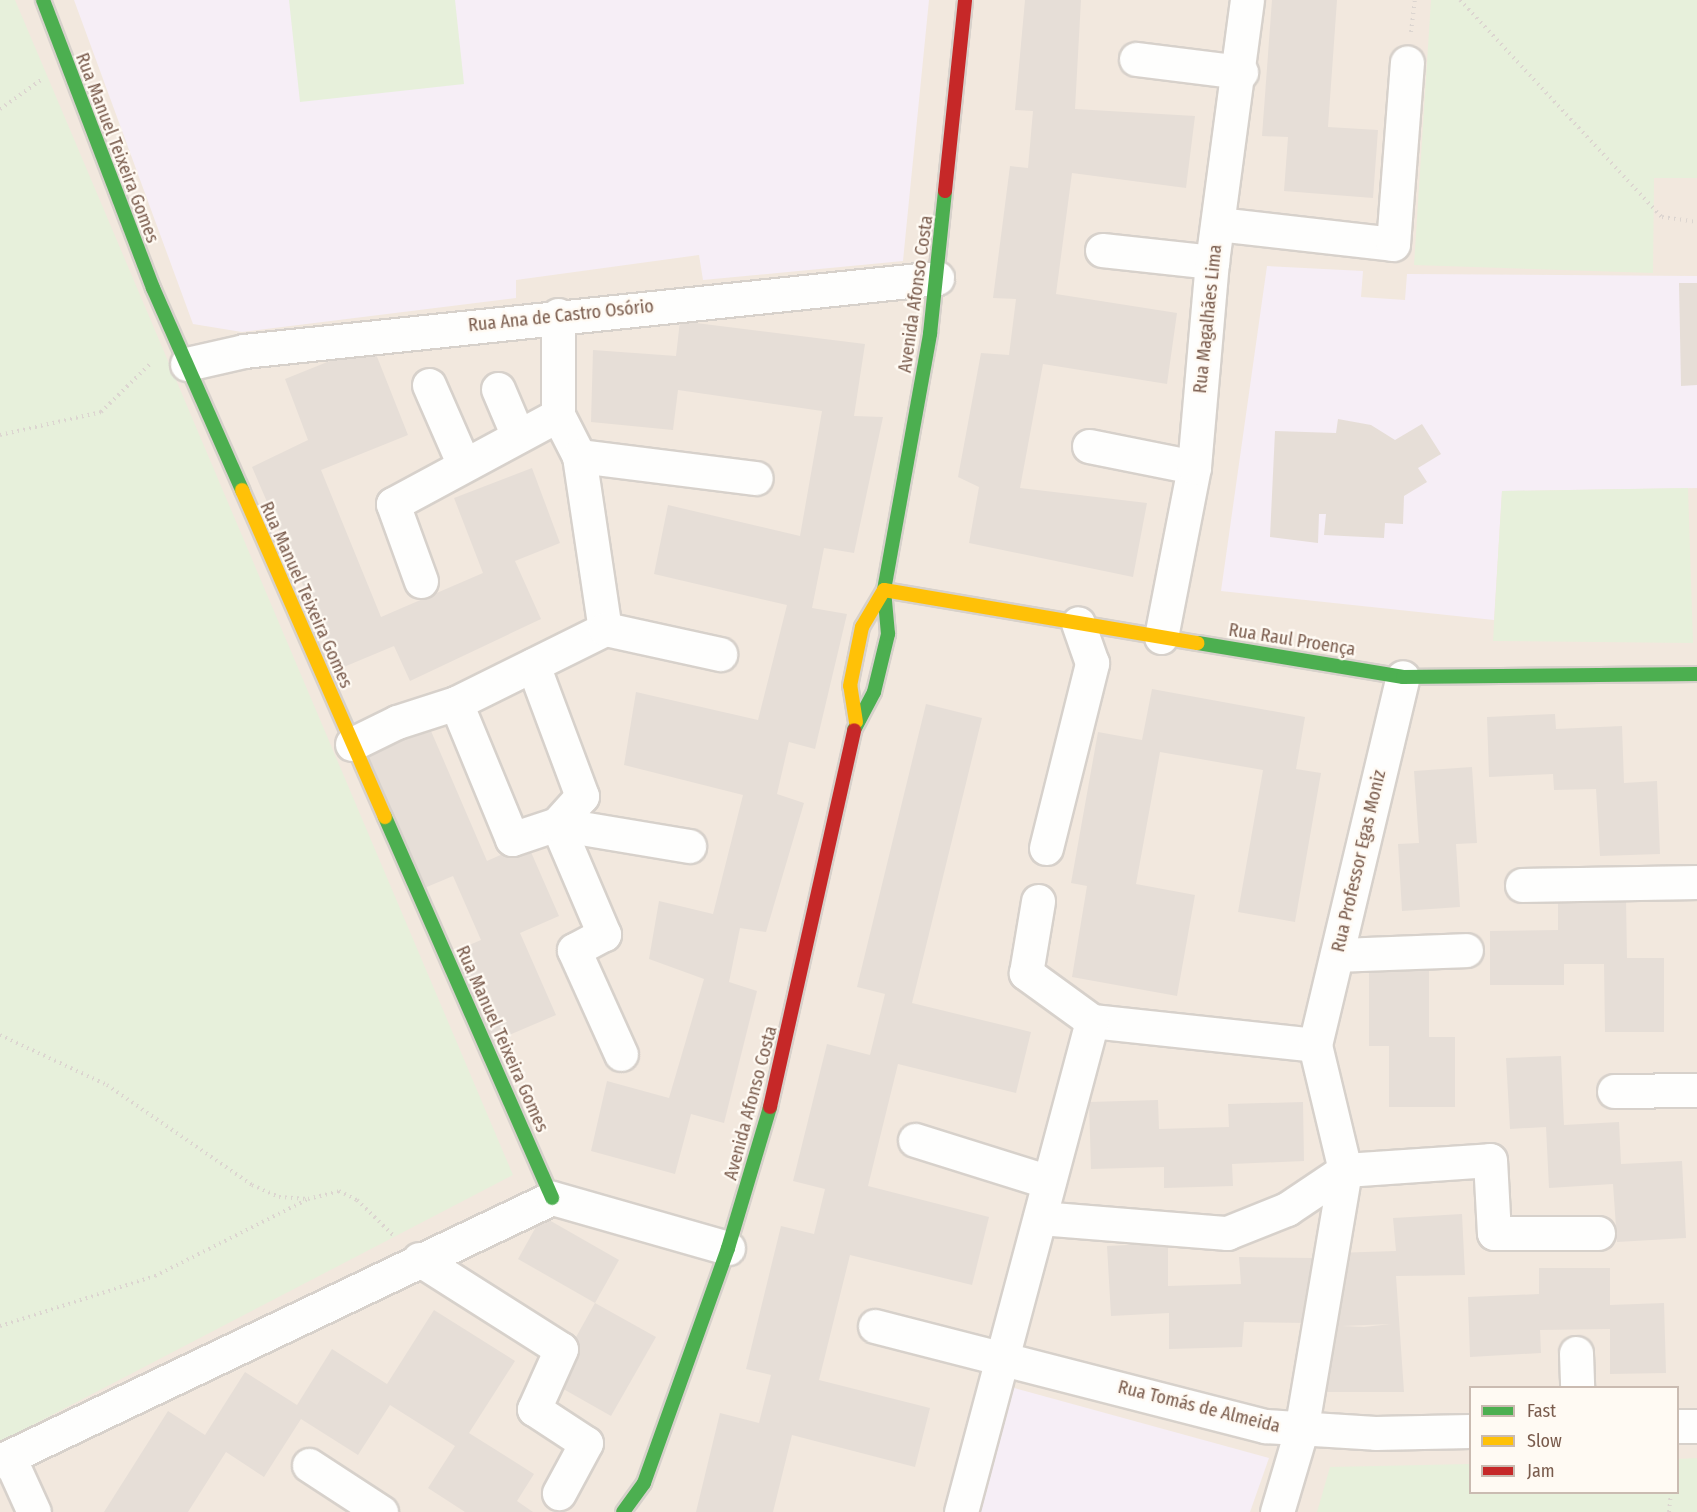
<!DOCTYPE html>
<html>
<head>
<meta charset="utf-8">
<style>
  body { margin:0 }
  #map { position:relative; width:1697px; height:1512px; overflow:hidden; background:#f9f5f0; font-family:"Fira Sans Condensed",sans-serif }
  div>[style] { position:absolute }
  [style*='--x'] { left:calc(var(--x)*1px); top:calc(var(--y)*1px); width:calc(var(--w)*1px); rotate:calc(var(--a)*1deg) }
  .residential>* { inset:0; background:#f2e8de }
  .education>* { inset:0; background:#f6eef6 }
  .green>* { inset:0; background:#e7f0db }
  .building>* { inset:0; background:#e6ded7 }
  .path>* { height:4px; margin-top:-2px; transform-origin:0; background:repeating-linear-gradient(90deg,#dcd5d0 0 1.5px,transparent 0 6px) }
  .roads { filter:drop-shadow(2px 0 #d7d1cb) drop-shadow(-2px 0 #d7d1cb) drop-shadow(0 2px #d7d1cb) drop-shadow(0 -2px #d7d1cb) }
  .street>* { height:33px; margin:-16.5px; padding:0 16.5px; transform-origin:16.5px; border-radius:16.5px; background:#fefefd }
  .fast>* { height:14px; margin:-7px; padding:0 7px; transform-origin:7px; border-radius:7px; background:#4caf50 }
  .slow>* { height:14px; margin:-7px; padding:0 7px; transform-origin:7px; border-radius:7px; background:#ffc107 }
  .jam>* { height:14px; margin:-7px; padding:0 7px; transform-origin:7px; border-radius:7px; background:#c62828 }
  span { translate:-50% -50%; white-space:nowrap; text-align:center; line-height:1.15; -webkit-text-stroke:4.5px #fffaf3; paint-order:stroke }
  .street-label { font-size:18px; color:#7a5c4d }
  .legend { position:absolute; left:1469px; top:1386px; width:210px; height:108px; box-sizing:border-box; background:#fffaf3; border:2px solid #cabbb1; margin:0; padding:8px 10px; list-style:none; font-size:18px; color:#7a5c4d }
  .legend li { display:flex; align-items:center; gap:12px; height:30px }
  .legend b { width:30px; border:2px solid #cabbb1 }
</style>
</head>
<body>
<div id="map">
  <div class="residential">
    <i style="clip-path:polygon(evenodd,0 0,1697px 0,1697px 1512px,0 1512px,0 0,1470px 1388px,1678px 1388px,1678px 1492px,1470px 1492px,1470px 1388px)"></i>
  </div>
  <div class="education">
    <i style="clip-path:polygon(74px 0,929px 0,903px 261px,703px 280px,699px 255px,516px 280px,516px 298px,242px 332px,193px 324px)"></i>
    <i style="clip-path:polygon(1267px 266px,1363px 271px,1361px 297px,1405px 300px,1407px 274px,1697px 276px,1697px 488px,1502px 491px,1494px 620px,1221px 591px)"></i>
    <i style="clip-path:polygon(1011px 1387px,1269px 1458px,1250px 1512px,978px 1512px)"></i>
  </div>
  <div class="green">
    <i style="clip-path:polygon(0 0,15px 0,513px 1175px,0 1442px)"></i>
    <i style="clip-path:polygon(289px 0,455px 0,464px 84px,300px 102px)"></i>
    <i style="clip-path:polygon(1431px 0,1697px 0,1697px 178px,1654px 178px,1653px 273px,1414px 265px)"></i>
    <i style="clip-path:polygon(1688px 488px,1693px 643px,1493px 641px,1502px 491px)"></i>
    <i style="clip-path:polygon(1697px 1458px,1697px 1512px,1317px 1512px,1330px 1467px,1470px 1464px,1470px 1492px,1678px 1492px,1678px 1459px)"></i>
  </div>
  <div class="building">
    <i style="clip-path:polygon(1025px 0,1081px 0,1075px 109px,1195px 116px,1186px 188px,1072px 173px,1056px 294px,1177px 313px,1167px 384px,1043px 364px,1020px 488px,1147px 503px,1133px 577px,969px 543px,979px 487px,958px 477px,981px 353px,1009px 355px,1016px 299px,993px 298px,1010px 166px,1028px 168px,1033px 111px,1015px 110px)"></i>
    <i style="clip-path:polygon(1272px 0,1337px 0,1328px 127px,1378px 130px,1373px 198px,1284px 191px,1288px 137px,1262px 136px)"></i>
    <i style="clip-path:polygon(1679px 283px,1697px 283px,1697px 385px,1681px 386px)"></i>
    <i style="clip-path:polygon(680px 321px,865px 344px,854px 416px,883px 417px,854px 553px,824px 548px,812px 608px,847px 614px,815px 749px,789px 742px,777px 794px,804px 803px,766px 932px,740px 928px,729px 982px,757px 991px,724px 1123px,691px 1114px,675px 1174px,591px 1151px,607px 1081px,669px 1098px,704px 979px,649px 959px,659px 901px,713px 914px,743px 795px,624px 765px,636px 692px,758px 720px,787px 605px,654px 574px,668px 505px,800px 536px,822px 411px,678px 390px,673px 430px,591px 422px,593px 350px,676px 356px)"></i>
    <i style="clip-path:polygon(372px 344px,408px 435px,321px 470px,381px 617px,483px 573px,454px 498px,532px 468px,560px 543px,515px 561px,541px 619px,410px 681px,394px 646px,339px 669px,252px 467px,308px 440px,285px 379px)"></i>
    <i style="clip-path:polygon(1338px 419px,1371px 425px,1395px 440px,1422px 424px,1441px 454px,1418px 468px,1427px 482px,1404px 496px,1403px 524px,1385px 523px,1384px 538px,1324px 535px,1326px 514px,1319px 514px,1318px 543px,1270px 537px,1275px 431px,1336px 433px)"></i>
    <i style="clip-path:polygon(1152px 689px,1305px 717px,1296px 769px,1321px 773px,1295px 922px,1238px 912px,1263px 770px,1160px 752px,1136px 884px,1195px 895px,1177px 996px,1072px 977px,1087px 886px,1071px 883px,1098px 732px,1142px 740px)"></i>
    <i style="clip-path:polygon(926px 704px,982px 718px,912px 1003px,1031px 1032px,1016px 1093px,898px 1064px,868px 1186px,989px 1217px,972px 1285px,850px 1255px,819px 1380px,930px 1408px,915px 1467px,792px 1435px,773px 1512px,696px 1512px,720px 1413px,759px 1423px,771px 1375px,746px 1369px,781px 1226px,814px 1234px,825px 1189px,793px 1181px,827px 1044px,870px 1055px,885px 994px,857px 987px)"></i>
    <i style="clip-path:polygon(1555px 714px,1556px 729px,1622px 726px,1624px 783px,1657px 781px,1660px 854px,1600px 856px,1596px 789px,1554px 790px,1553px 774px,1489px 777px,1487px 717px)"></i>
    <i style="clip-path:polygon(428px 724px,487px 861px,527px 843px,559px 916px,520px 933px,556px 1015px,493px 1042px,453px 952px,481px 940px,453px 876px,422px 889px,363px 752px)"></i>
    <i style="clip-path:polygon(1472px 767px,1477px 843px,1456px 844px,1460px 907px,1402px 911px,1398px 844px,1419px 843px,1414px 771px)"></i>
    <i style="clip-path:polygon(1626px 899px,1627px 958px,1664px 958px,1664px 1032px,1605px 1032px,1604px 964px,1564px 964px,1564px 985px,1490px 985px,1490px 931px,1558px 930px,1558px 900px)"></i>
    <i style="clip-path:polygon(1369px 967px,1429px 967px,1429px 1037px,1455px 1037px,1455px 1107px,1389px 1107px,1389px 1046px,1369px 1046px)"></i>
    <i style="clip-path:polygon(1561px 1056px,1564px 1125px,1619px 1122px,1621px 1164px,1682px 1161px,1686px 1238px,1617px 1242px,1613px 1184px,1549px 1188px,1546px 1127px,1510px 1129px,1506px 1058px)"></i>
    <i style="clip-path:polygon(1158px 1100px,1159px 1129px,1229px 1127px,1228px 1104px,1303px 1102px,1304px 1161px,1232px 1164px,1233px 1186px,1164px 1188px,1164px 1167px,1091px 1169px,1089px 1102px)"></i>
    <i style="clip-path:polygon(evenodd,1462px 1214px,1465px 1275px,1396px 1276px,1404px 1392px,1321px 1392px,1324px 1326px,1337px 1325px,1334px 1253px,1396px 1251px,1393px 1218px,1462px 1214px,1391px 1324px,1364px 1327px,1342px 1326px,1391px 1324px)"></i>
    <i style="clip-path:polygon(542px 1216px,619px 1260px,595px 1303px,518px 1259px)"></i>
    <i style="clip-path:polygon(1168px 1243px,1168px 1286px,1241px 1284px,1239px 1257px,1313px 1258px,1311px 1323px,1244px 1322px,1242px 1347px,1169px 1349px,1169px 1313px,1111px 1316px,1107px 1246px)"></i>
    <i style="clip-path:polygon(1539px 1268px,1610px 1268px,1610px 1305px,1664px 1303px,1666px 1373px,1610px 1374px,1610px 1329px,1540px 1330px,1541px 1353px,1470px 1357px,1468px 1297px,1539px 1294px)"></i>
    <i style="clip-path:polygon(595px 1303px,656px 1337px,611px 1416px,551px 1382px)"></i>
    <i style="clip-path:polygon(434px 1310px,515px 1361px,469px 1433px,534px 1474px,517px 1501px,533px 1512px,465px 1512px,428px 1488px,455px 1446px,390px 1405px,358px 1455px,301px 1419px,264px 1477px,226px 1452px,188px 1512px,104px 1512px,168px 1411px,205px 1435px,245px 1372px,297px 1405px,332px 1349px,387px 1384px)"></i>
  </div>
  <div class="path">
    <i style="--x:1460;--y:0;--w:296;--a:47.1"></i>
    <i style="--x:1662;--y:217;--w:35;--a:8"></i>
    <i style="--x:1411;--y:32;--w:32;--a:-83"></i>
    <i style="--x:0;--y:109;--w:50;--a:-35.3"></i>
    <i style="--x:0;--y:435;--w:104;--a:-12.8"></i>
    <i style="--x:101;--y:412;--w:70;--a:-44.4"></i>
    <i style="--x:0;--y:1035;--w:118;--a:25"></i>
    <i style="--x:107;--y:1085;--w:176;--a:34.6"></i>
    <i style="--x:252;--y:1185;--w:30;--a:24"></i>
    <i style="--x:279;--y:1197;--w:29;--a:4"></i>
    <i style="--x:308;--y:1199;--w:32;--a:-14"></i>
    <i style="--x:339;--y:1191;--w:20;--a:27"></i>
    <i style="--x:357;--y:1200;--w:53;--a:44.2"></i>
    <i style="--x:0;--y:1326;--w:163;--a:-17.9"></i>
    <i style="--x:155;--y:1276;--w:171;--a:-26.7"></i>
    <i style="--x:1669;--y:1512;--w:20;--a:-84"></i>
  </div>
  <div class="roads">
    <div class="street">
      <i style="--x:1136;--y:59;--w:106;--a:7.1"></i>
      <i style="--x:1218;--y:224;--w:176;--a:6.5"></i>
      <i style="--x:1393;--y:244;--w:182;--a:-85.6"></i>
      <i style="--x:1102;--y:250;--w:111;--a:6.2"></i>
      <i style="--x:558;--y:315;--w:100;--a:90"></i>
      <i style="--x:558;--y:415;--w:46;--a:62.9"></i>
      <i style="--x:579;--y:456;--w:175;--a:81.5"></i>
      <i style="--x:605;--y:629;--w:166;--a:153.6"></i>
      <i style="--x:456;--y:703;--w:147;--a:67.6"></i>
      <i style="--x:512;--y:839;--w:47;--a:-18.4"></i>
      <i style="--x:557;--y:824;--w:120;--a:66.9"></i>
      <i style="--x:604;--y:934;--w:34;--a:152"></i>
      <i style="--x:574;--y:950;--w:114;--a:65.7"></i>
      <i style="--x:187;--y:364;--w:58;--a:-12.8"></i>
      <i style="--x:244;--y:351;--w:697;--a:-6.01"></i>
      <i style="--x:429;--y:385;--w:87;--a:66.4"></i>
      <i style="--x:498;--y:389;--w:51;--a:66.9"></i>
      <i style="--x:1089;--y:446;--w:107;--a:11.3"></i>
      <i style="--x:579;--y:456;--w:178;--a:7.1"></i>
      <i style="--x:421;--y:581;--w:82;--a:-110"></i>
      <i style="--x:393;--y:504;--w:187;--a:-28.3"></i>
      <i style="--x:605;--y:629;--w:118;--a:12.3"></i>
      <i style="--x:1161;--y:637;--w:173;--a:-79"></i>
      <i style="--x:1194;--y:467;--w:206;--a:-85"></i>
      <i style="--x:1212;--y:262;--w:264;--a:-82.4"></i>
      <i style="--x:533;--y:665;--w:140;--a:69.5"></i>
      <i style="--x:582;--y:796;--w:38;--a:132"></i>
      <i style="--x:557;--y:824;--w:134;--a:9.5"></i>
      <i style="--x:352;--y:744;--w:50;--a:-26.1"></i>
      <i style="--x:397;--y:722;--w:62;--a:-17.9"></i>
      <i style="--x:1046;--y:848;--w:191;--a:-76"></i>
      <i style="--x:1092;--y:663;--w:42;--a:-109.3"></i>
      <i style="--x:1522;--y:885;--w:175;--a:-1"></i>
      <i style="--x:1337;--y:955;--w:129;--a:-2.2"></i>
      <i style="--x:1092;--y:1021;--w:224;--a:6.1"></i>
      <i style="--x:1315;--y:1045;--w:129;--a:76.5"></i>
      <i style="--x:1345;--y:1170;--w:145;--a:-3.9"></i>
      <i style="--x:1490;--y:1160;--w:73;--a:86.9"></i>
      <i style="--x:1494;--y:1233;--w:104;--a:0"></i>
      <i style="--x:1315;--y:1045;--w:378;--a:-76.6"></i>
      <i style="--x:1614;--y:1091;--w:83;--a:-0.7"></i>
      <i style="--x:915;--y:1140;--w:140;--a:17.4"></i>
      <i style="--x:1040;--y:1218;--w:188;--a:4.6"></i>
      <i style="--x:1227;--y:1233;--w:65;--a:-21.8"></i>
      <i style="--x:1287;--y:1209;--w:70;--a:-33.9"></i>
      <i style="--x:419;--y:1259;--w:168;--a:32.4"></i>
      <i style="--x:561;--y:1349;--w:66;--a:114.2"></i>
      <i style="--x:534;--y:1409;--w:62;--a:33.2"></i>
      <i style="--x:586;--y:1443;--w:57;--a:118.4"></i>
      <i style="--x:875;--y:1326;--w:403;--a:14.4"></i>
      <i style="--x:1265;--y:1426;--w:110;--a:3.6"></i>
      <i style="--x:1375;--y:1433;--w:95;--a:-1.2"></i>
      <i style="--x:1576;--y:1353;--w:35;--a:88"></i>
      <i style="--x:1678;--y:1426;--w:19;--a:0"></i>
      <i style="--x:9;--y:1457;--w:60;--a:65.6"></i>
      <i style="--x:0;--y:1461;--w:611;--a:-25.48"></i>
      <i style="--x:552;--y:1198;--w:183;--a:15.9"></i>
      <i style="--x:309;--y:1465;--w:86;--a:33.1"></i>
      <i style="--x:961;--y:1512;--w:508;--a:-75.06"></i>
      <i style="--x:1092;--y:1021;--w:82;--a:-144"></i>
      <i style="--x:1026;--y:973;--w:73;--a:-80.5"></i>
      <i style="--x:1277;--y:1512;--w:84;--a:-73.5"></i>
      <i style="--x:1301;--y:1431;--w:265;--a:-80.4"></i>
    </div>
    <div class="fast">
      <i style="--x:43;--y:0;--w:308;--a:69.1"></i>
      <i style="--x:153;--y:288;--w:221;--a:66.2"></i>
      <i style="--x:1198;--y:643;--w:208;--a:9.4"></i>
      <i style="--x:1403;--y:677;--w:294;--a:-0.6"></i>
      <i style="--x:854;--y:730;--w:43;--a:-62.2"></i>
      <i style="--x:874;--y:692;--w:60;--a:-76.4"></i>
      <i style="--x:888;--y:634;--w:44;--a:-95.2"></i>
      <i style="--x:884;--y:590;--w:260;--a:-79.8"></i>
      <i style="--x:930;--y:334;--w:144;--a:-84"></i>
      <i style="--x:385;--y:817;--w:416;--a:66.3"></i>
      <i style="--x:623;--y:1512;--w:36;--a:-54"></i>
      <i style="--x:644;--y:1483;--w:250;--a:-70.3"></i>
      <i style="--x:728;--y:1248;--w:147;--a:-73.4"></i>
    </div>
    <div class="slow">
      <i style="--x:242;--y:490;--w:357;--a:66.4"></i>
      <i style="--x:884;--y:590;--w:318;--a:9.6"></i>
      <i style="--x:856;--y:722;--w:36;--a:-99"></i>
      <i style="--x:850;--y:686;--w:60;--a:-78.5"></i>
      <i style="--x:862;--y:627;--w:43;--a:-59.3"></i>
    </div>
    <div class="jam">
      <i style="--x:945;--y:191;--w:192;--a:-84"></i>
      <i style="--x:770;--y:1107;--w:386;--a:-77.4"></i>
    </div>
  </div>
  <div class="street-label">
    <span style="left:117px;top:148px;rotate:69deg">Rua Manuel Teixeira Gomes</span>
    <span style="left:916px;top:294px;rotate:-82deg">Avenida Afonso Costa</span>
    <span style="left:561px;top:316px;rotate:-6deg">Rua Ana de Castro Osório</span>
    <span style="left:1208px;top:319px;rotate:-84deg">Rua Magalhães Lima</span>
    <span style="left:306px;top:595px;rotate:66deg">Rua Manuel Teixeira Gomes</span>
    <span style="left:1292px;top:640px;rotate:9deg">Rua Raul Proença</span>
    <span style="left:1359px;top:861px;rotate:-77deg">Rua Professor Egas Moniz</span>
    <span style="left:502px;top:1039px;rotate:66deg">Rua Manuel Teixeira Gomes</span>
    <span style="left:751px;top:1103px;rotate:-75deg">Avenida Afonso Costa</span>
    <span style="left:1199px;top:1407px;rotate:14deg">Rua Tomás de Almeida</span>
  </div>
  <ul class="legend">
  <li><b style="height:8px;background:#4caf50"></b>Fast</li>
  <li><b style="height:8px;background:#ffc107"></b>Slow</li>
  <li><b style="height:8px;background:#c62828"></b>Jam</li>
  </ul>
</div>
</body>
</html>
